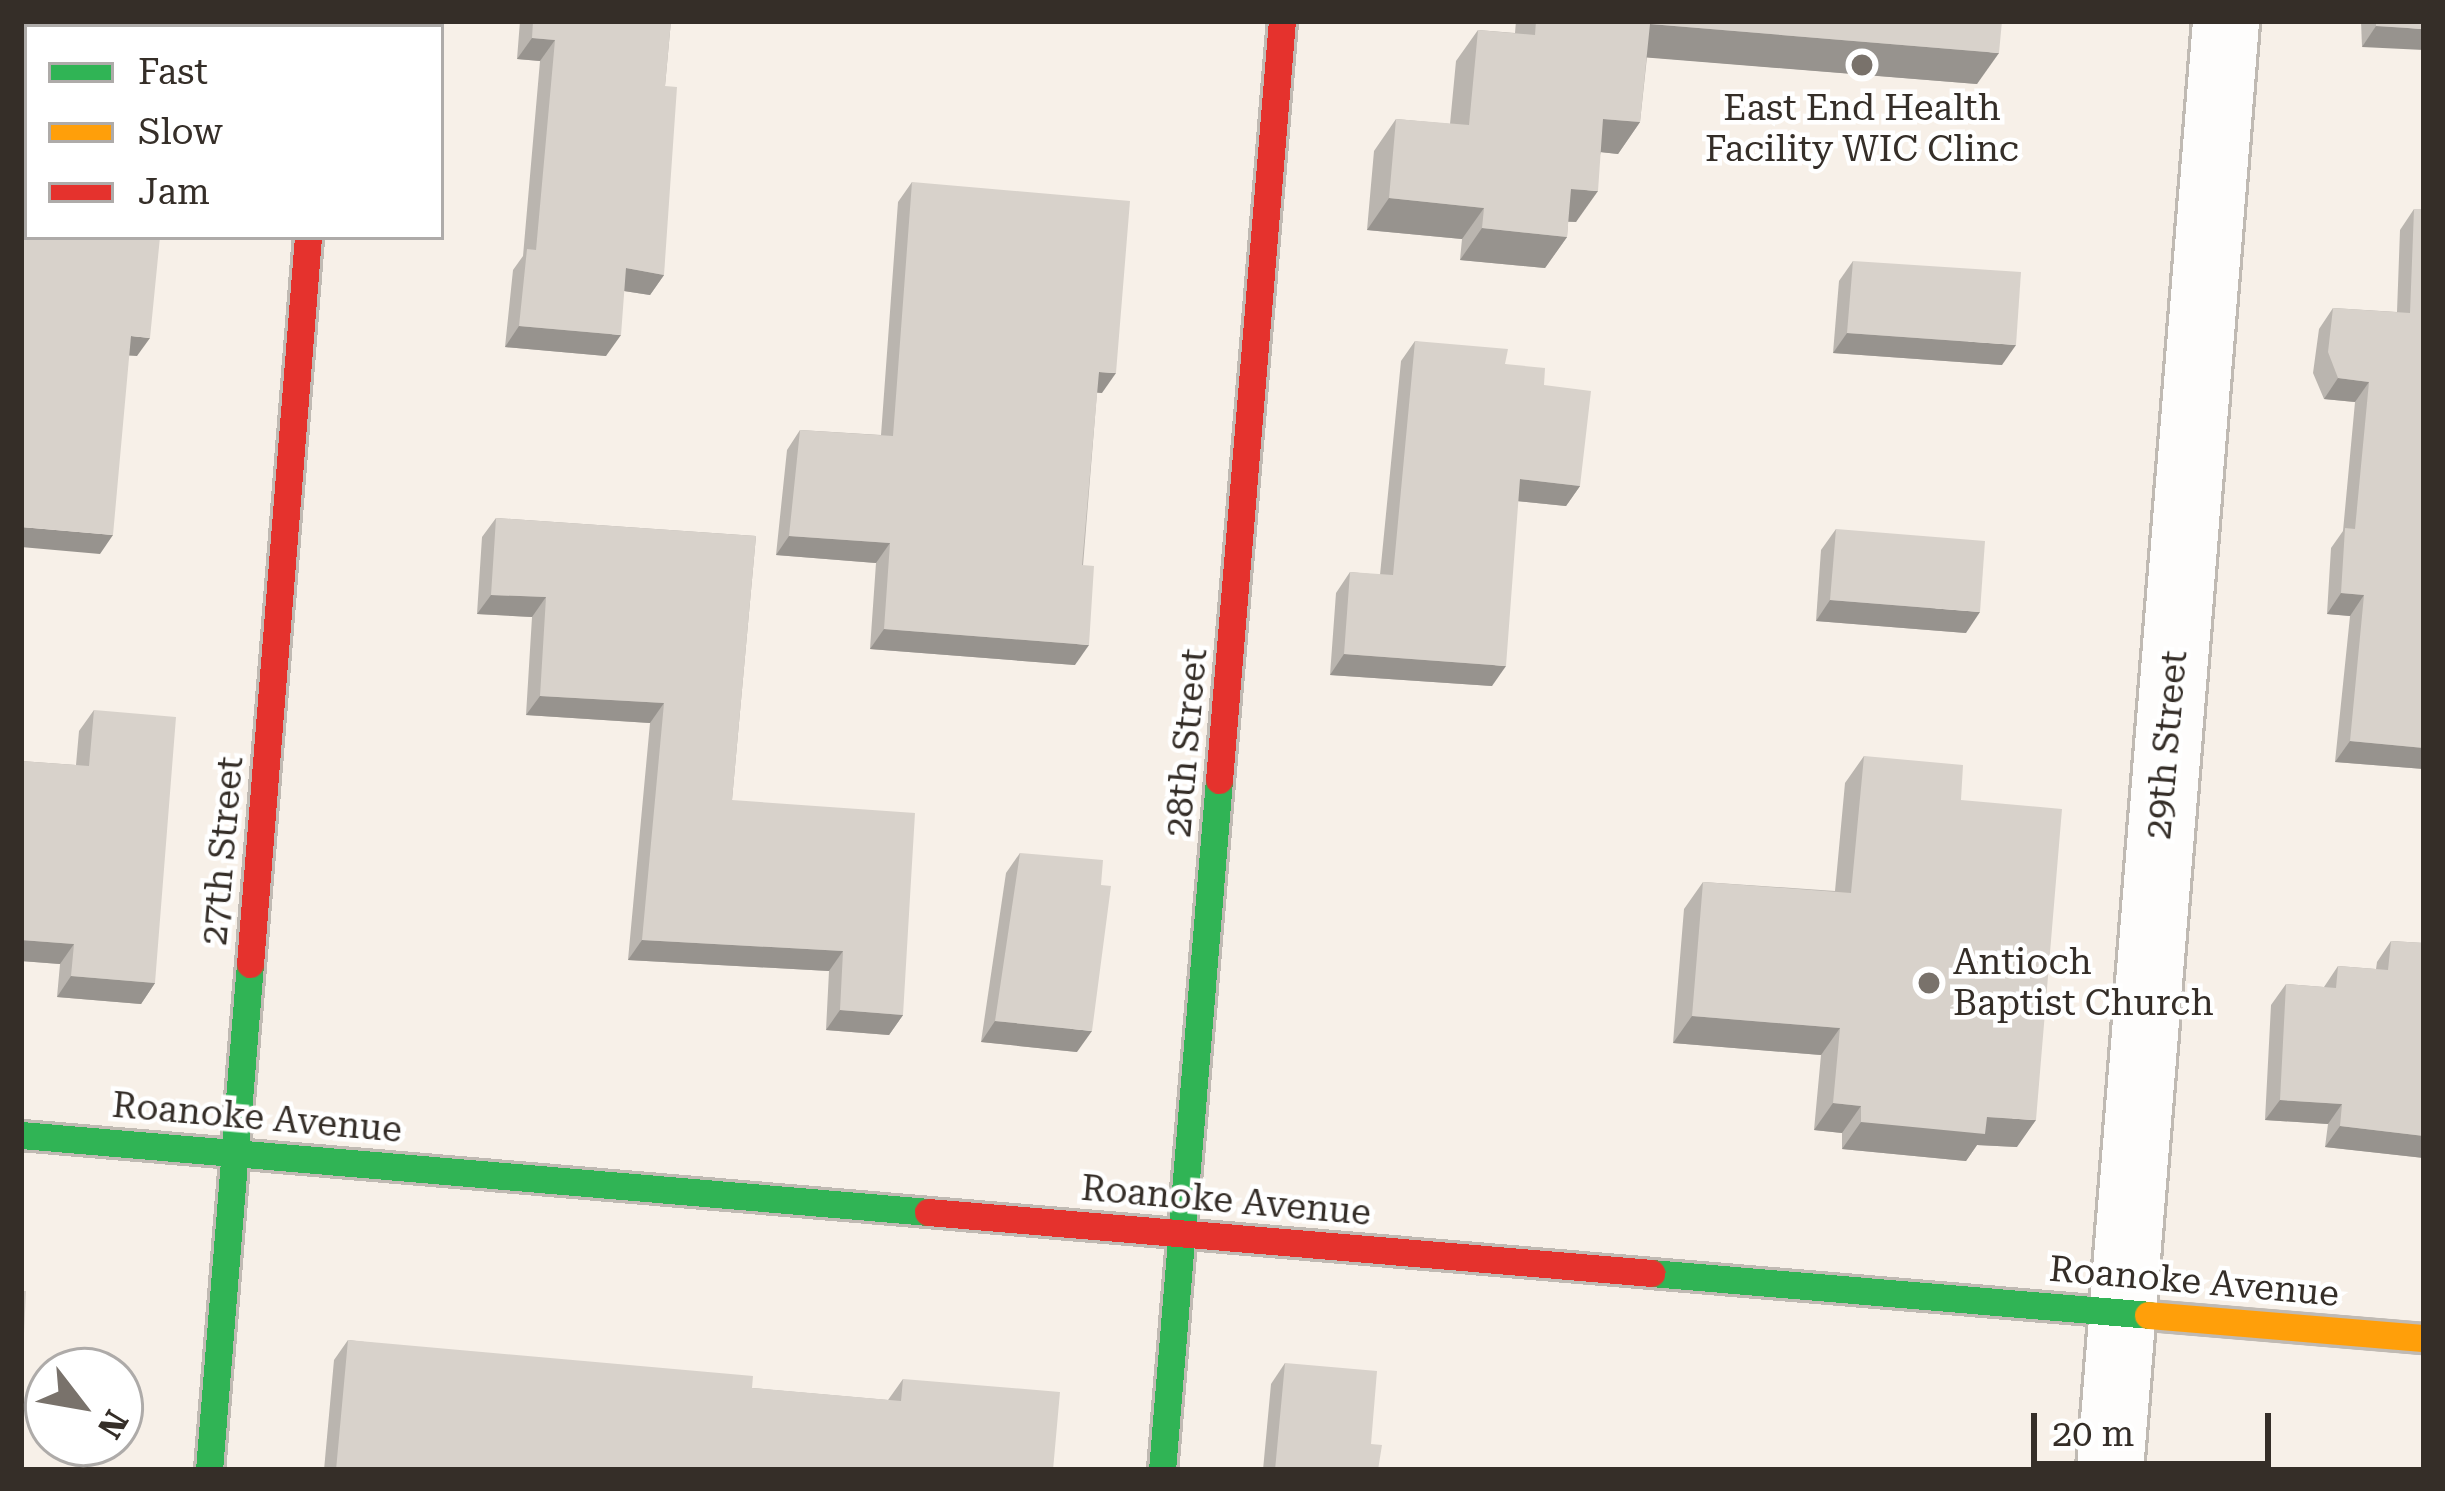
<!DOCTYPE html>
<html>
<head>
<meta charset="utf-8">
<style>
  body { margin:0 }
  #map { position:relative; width:2445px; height:1491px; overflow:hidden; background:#f7f0e8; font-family:"Roboto Serif",serif }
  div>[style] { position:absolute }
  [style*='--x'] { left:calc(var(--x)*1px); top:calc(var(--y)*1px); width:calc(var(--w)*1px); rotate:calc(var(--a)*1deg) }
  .roads { filter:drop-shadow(3px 0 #c0bab3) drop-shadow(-3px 0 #c0bab3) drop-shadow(0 3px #c0bab3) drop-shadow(0 -3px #c0bab3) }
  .street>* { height:66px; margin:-33px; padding:0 33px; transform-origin:33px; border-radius:33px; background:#fefdfc }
  .fast>* { height:27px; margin:-13.5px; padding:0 13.5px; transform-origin:13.5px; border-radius:13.5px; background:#30b455 }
  .slow>* { height:27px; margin:-13.5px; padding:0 13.5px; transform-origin:13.5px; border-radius:13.5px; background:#ff9f0a }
  .jam>* { height:27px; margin:-13.5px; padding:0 13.5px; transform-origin:13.5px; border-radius:13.5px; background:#e5322d }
  .wall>* { inset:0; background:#bab5af }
  .shaded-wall>* { inset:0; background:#97938e }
  .building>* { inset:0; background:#d8d2cb }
  .dots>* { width:33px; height:33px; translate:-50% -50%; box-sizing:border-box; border:6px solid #fff; border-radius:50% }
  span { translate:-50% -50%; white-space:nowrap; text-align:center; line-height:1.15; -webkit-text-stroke:9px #fff; paint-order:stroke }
  .poi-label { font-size:36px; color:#352e28 }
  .left { translate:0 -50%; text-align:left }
  .street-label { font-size:36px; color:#352e28 }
  .frame { position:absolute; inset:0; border:24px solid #352e28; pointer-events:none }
  .legend { position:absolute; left:24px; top:24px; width:420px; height:216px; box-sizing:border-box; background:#fff; border:3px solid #aeaba9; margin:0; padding:15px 21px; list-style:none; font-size:36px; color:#352e28 }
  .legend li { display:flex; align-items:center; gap:24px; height:60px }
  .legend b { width:60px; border:3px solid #aeaba9 }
  .north { position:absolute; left:24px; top:1347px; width:120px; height:120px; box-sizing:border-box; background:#fff; border:3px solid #aeaba9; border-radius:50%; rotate:121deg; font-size:33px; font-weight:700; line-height:48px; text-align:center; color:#352e28 }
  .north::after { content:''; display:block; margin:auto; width:42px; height:54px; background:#79726b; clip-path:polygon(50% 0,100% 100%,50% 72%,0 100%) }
  .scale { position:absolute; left:2031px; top:1413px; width:240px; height:54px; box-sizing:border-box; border:6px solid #352e28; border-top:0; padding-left:15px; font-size:36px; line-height:42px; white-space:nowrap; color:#352e28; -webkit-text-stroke:9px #fff; paint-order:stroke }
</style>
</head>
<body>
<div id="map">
  <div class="roads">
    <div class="street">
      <i style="--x:2110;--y:1470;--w:1454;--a:-85.42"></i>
    </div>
    <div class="fast">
      <i style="--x:21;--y:1135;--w:910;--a:4.85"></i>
      <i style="--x:1651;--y:1273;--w:499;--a:4.8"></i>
      <i style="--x:209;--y:1470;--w:508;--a:-85.37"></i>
      <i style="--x:1162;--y:1470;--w:692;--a:-85.28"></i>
    </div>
    <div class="slow">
      <i style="--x:2148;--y:1315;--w:277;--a:4.8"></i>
    </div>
    <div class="jam">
      <i style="--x:325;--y:27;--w:6;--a:-81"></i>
      <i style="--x:1219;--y:780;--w:762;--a:-85.26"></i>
      <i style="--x:250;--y:964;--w:729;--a:-85.44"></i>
      <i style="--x:928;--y:1212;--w:726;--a:4.82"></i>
    </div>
  </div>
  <div class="wall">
    <i style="clip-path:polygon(520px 21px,671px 21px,665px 86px,664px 275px,650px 295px,624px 291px,606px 356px,505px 347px,513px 270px,523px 256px,540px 61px,517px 59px)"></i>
    <i style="clip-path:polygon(1516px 21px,2002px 21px,1977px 84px,1647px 57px,1640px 122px,1618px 154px,1601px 152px,1576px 222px,1568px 222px,1567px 237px,1545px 268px,1460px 260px,1462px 239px,1367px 230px,1374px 151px,1396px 119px,1450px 124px,1456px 61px,1478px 30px,1515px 33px)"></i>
    <i style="clip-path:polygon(2361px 21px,2424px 21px,2362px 47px)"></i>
    <i style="clip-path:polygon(912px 182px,1102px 393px,1097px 392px,1075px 665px,870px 649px,876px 563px,776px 555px,787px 450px,800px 430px,881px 435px,898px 202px)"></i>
    <i style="clip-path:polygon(2414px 209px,2424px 769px,2335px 762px,2350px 616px,2327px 614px,2331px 548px,2343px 531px,2355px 402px,2324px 399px,2313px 373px,2319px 329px,2333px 308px,2397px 312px,2400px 230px)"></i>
    <i style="clip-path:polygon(1853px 261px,2002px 365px,1833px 353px,1839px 281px)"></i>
    <i style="clip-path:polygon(1415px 341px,1505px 364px,1544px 385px,1580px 486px,1566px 506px,1518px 501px,1492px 686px,1330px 675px,1336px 593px,1350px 572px,1380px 575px,1401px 361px)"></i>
    <i style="clip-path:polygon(496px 518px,756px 536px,732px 800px,903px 1015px,889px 1035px,826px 1030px,829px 971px,628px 960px,650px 723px,526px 715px,532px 617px,477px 614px,482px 537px)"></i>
    <i style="clip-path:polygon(1836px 529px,1966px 633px,1816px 621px,1821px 550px)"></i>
    <i style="clip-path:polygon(94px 710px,155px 983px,141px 1004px,57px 997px,60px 964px,21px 961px,21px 761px,76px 765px,79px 731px)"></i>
    <i style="clip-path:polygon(1864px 756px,1961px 800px,2017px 1147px,1977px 1145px,1966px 1161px,1842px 1149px,1842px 1133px,1814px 1130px,1821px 1055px,1673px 1043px,1684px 909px,1703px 882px,1835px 891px,1845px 783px)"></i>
    <i style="clip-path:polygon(1020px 853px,1077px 1052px,981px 1042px,1006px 873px)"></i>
    <i style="clip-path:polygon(2391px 941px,2424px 943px,2424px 1158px,2325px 1147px,2328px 1124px,2265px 1120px,2271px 1005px,2286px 984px,2324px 987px,2338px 966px,2376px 969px,2377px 962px)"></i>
    <i style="clip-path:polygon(348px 1340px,752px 1388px,888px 1400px,903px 1379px,1053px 1470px,324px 1470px,334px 1360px)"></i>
    <i style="clip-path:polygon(1285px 1363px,1371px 1444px,1378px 1470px,1263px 1470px,1271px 1384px)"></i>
  </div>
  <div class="shaded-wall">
    <i style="clip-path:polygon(1650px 24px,1999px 53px,1977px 84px,1628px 56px)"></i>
    <i style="clip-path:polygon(2376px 26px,2424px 29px,2424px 50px,2362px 47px)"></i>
    <i style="clip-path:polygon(532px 38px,555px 40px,540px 61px,517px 59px)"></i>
    <i style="clip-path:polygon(1603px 119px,1640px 122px,1618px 154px,1581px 150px)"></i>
    <i style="clip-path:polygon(1571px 189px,1598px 191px,1576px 222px,1549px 220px)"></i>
    <i style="clip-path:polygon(1389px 198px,1484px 208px,1462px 239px,1367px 230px)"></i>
    <i style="clip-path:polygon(1482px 228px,1567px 237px,1545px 268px,1460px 260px)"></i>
    <i style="clip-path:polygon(626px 268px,664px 275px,650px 295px,611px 289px)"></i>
    <i style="clip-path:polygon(519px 326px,621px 335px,606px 356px,505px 347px)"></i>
    <i style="clip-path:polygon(1847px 333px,2016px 345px,2002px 365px,1833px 353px)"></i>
    <i style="clip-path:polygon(131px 336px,150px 338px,137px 356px,118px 355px)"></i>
    <i style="clip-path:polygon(1099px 372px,1116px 373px,1102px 393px,1085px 392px)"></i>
    <i style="clip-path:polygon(2338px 378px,2369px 382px,2355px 402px,2324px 399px)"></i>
    <i style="clip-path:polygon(1520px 479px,1580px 486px,1566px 506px,1505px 500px)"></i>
    <i style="clip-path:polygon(21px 527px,113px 535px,100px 554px,21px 547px)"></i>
    <i style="clip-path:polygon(789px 536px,890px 543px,876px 563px,776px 555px)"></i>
    <i style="clip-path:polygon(2341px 593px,2364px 595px,2350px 616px,2327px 614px)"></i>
    <i style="clip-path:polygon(491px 595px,546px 597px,532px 617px,477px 614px)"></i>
    <i style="clip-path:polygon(1830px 600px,1980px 612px,1966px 633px,1816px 621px)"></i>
    <i style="clip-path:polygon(884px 629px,1089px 645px,1075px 665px,870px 649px)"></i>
    <i style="clip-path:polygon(1344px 654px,1506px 666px,1492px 686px,1330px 675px)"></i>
    <i style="clip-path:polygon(540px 696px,664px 703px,650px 723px,526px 715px)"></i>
    <i style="clip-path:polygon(2350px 741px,2424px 748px,2424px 769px,2335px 762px)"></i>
    <i style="clip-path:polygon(21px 940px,74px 944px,60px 964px,21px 961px)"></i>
    <i style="clip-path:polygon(642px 940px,843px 951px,829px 971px,628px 960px)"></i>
    <i style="clip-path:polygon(71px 976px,155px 983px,141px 1004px,57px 997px)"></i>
    <i style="clip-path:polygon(840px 1010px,903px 1015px,889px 1035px,826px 1030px)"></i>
    <i style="clip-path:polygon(1692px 1016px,1840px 1028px,1821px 1055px,1673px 1043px)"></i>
    <i style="clip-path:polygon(995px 1021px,1092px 1031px,1077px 1052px,981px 1042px)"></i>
    <i style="clip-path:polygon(2280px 1100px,2342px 1104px,2328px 1124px,2265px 1120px)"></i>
    <i style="clip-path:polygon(1833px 1103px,1861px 1106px,1842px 1133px,1814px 1130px)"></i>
    <i style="clip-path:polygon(1987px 1117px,2036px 1120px,2017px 1147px,1977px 1145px,1966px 1161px,1842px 1149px,1861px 1122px)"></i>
    <i style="clip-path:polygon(2340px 1126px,2424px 1136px,2424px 1158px,2325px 1147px)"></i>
  </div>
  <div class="building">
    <i style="clip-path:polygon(533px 21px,671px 21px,665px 86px,677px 87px,664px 275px,626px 268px,621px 335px,519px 326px,527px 249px,536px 250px,555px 40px,532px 38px)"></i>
    <i style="clip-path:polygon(1536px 21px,2002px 21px,1999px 53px,1650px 24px,1640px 122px,1603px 119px,1598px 191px,1571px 189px,1567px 237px,1482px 228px,1484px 208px,1389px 198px,1396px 119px,1469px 125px,1478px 30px,1535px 35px)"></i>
    <i style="clip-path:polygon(2376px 21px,2424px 21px,2424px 29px,2376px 26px)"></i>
    <i style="clip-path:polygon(21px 45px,27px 46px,27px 237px,160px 237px,150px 338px,131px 336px,113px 535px,21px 527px)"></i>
    <i style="clip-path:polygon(912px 182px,1130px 201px,1116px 373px,1099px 372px,1082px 565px,1094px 566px,1089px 645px,884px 629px,890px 543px,789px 536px,800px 430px,893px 436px)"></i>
    <i style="clip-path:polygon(2414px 209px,2424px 209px,2424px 748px,2350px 741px,2364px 595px,2341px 593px,2345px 528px,2355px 529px,2369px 382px,2338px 378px,2328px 352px,2333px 308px,2410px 313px)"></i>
    <i style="clip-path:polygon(1853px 261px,2021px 272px,2016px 345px,1847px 333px)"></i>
    <i style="clip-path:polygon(1415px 341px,1508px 349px,1505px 364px,1545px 368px,1544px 385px,1591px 391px,1580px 486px,1520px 479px,1506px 666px,1344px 654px,1350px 572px,1393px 575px)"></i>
    <i style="clip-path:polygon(496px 518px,756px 536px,732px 800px,915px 813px,903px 1015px,840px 1010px,843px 951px,642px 940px,664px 703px,540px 696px,546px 597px,491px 595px)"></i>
    <i style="clip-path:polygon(1836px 529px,1985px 541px,1980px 612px,1830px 600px)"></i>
    <i style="clip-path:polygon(94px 710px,176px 717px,155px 983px,71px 976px,74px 944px,21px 940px,21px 761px,89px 766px)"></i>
    <i style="clip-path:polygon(1864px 756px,1963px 765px,1961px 800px,2062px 809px,2036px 1120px,1987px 1117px,1985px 1134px,1861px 1122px,1861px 1106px,1833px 1103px,1840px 1028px,1692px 1016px,1703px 882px,1851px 893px)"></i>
    <i style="clip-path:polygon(1020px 853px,1103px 860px,1101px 885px,1111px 886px,1092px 1031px,995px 1021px)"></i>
    <i style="clip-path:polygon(2391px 941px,2424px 943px,2424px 1136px,2340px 1126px,2342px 1104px,2280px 1100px,2286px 984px,2336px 988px,2338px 966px,2388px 970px)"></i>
    <i style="clip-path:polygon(21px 1291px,26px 1291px,21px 1396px)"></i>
    <i style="clip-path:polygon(348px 1340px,753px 1376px,752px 1388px,901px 1401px,903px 1379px,1060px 1392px,1053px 1470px,336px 1470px)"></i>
    <i style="clip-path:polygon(1285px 1363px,1377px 1371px,1371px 1444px,1382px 1445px,1378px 1470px,1275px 1470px)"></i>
  </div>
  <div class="dots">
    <i style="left:1862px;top:65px;background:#79726b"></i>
    <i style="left:1929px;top:983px;background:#79726b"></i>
  </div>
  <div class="poi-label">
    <span style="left:1862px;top:129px">East End Health<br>Facility WIC Clinc</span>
    <span class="left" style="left:1953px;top:983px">Antioch<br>Baptist Church</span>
  </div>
  <div class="street-label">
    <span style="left:1187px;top:743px;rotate:-85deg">28th Street</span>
    <span style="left:2167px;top:745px;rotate:-85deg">29th Street</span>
    <span style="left:223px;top:851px;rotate:-85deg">27th Street</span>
    <span style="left:257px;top:1118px;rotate:5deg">Roanoke Avenue</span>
    <span style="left:1226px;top:1201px;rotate:5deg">Roanoke Avenue</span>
    <span style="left:2194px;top:1282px;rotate:5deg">Roanoke Avenue</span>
  </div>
  <div class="frame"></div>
  <ul class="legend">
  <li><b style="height:15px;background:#30b455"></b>Fast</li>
  <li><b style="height:15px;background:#ff9f0a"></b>Slow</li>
  <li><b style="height:15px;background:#e5322d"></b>Jam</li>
  </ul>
  <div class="north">N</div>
  <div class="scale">20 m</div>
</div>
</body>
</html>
